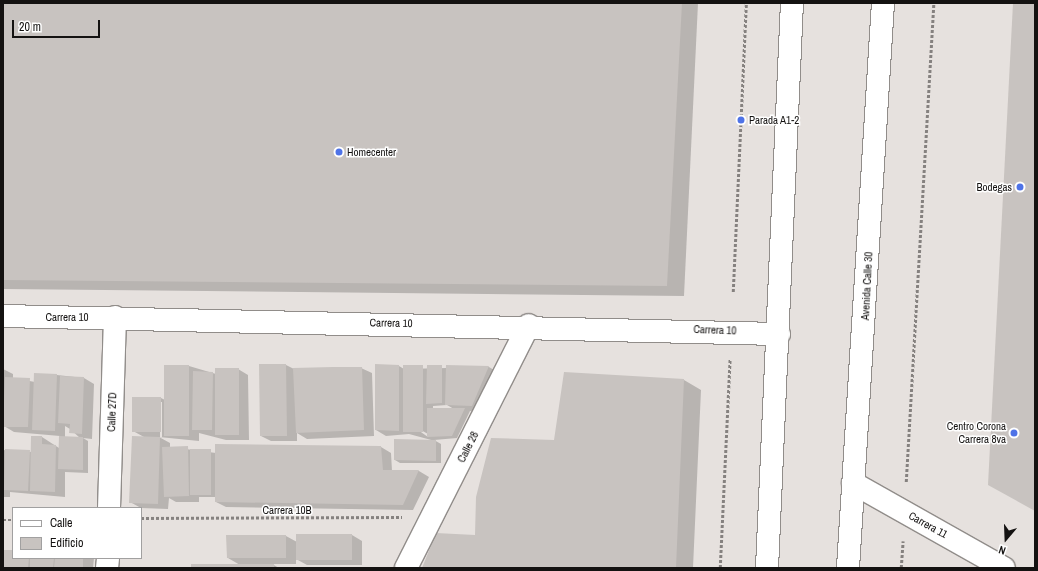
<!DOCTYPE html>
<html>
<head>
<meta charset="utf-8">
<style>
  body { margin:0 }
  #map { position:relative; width:1038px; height:571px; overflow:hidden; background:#e6e1de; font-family:"Archivo Narrow",sans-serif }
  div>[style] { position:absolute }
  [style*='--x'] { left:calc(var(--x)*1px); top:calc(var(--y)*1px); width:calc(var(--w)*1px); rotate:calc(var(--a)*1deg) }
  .shadow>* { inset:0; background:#0003 }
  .building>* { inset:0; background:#c8c3c0 }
  .path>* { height:2.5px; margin-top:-1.25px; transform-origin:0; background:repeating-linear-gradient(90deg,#85817f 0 3px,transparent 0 5px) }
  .roads { filter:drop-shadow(1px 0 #918d8a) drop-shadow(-1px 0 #918d8a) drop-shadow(0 1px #918d8a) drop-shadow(0 -1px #918d8a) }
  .minor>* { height:22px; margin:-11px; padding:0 11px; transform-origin:11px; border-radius:11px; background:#fff }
  .highway>* { height:22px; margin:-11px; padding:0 11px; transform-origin:11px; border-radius:11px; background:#fff }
  .dots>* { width:11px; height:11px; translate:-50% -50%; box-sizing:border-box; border:2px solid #fff; border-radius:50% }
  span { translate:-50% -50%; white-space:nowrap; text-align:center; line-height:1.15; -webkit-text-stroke:3px #fff; paint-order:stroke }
  .poi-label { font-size:11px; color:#141211 }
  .left { translate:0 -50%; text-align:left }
  .right { translate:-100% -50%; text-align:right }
  .street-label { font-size:11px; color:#141211 }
  .frame { position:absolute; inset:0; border:4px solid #141211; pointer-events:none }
  .legend { position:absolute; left:12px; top:507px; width:130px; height:52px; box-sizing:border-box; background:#fff; border:1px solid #a1a0a0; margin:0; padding:5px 7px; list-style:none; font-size:12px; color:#141211 }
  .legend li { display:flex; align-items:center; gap:8px; height:20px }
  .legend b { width:20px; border:1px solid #a1a0a0 }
  .north { position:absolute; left:986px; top:519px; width:40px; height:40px; -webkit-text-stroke:3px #fff; paint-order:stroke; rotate:199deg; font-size:11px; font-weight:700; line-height:16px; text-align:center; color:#141211 }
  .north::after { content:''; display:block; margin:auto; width:14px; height:18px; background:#141211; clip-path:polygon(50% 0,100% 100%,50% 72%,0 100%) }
  .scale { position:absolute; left:12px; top:20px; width:88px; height:18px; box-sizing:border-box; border:2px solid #141211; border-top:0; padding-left:5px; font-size:12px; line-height:14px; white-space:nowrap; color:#141211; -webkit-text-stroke:3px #fff; paint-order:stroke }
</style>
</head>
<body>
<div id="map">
  <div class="shadow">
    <i style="clip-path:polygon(3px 3px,698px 3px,684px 296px,3px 289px)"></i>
    <i style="clip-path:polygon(286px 365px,294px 369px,361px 368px,372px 373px,374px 436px,307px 439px,297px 433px,297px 441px,271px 441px,261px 436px)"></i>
    <i style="clip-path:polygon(evenodd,165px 366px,189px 366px,216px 374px,238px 369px,248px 375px,249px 440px,226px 440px,199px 433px,199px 441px,159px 437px,170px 443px,170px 447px,216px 453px,381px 447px,391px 453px,392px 471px,419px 471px,429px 477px,413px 510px,226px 507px,216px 502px,216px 497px,199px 497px,199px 502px,176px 502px,169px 498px,168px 509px,141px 508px,130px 502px,144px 437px,133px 431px,161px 398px,165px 400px,165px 366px,160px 402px,162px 402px,162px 437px,160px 437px,160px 402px)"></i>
    <i style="clip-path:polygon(evenodd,399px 366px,404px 369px,489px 367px,499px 373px,482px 411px,470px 411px,457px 438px,434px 440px,441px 444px,441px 463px,400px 463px,395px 460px,435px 441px,409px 434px,386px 436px,376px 430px,399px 366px,447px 405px,454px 409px,433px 409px,433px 406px,447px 405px,399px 366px,419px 429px,428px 434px,428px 437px,418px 430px,419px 429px)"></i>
    <i style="clip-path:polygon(evenodd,3px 369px,13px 374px,13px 378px,35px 382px,57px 375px,84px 378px,94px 384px,92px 439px,83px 438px,88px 441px,88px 473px,65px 472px,65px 497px,10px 492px,10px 497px,3px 497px,3px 450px,32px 452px,42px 437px,59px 448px,60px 436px,14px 432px,4px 426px,3px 369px,65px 426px,70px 429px,80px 438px,65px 438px,65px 426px)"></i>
    <i style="clip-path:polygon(684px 380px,701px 390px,693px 568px,423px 568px,476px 536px,555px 441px)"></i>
    <i style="clip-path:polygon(352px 535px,362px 541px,362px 565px,307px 565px,296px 559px,296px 564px,272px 564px,279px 568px,192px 568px,240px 565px,228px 558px,286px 536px,297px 542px)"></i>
    <i style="clip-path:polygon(3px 551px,13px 551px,13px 558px,94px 558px,93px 568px,3px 568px)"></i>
  </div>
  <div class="building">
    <i style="clip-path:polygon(3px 3px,682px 3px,667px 286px,3px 280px)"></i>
    <i style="clip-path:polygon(1013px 3px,1035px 3px,1035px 511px,988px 485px)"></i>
    <i style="clip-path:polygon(259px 364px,286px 364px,287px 436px,260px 436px)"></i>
    <i style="clip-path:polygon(375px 364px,399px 365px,399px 431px,375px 430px)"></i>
    <i style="clip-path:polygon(164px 365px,189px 365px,189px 436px,164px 436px)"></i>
    <i style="clip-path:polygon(403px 365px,423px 365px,423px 432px,403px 432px)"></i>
    <i style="clip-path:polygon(427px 365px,442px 365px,442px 403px,426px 404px)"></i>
    <i style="clip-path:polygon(446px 365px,489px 366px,472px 406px,445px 405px)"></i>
    <i style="clip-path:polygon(333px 367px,362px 367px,364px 430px,296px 433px,293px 368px)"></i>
    <i style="clip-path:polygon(215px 368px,239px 368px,239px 435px,215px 435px)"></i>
    <i style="clip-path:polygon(193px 371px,213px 372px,212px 430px,192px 430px)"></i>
    <i style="clip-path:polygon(564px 372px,684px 379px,676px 568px,422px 568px,436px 533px,475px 535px,476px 497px,491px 438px,554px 440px)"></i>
    <i style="clip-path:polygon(34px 373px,57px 374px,55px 431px,32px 430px)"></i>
    <i style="clip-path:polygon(60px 376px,84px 377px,82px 434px,69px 433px,70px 424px,58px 423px)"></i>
    <i style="clip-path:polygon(5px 377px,30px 378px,28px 427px,3px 427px)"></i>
    <i style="clip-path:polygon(132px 397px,161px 397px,161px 432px,132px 432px)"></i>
    <i style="clip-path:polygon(427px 408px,465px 408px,452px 436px,427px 437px)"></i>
    <i style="clip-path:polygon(31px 436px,42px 436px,42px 444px,56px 445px,55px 492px,30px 491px)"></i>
    <i style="clip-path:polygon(59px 436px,83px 437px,83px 470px,58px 469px)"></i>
    <i style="clip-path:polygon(132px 436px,160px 437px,158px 504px,129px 503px)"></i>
    <i style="clip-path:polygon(394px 439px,436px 440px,436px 461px,394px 460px)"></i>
    <i style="clip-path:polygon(215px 444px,381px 446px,383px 470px,419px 470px,403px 505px,215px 502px)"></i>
    <i style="clip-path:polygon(188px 446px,189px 496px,164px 497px,162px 447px)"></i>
    <i style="clip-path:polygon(5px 449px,30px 450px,28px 491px,4px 490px)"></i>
    <i style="clip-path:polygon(190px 449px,211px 449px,211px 495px,190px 495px)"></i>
    <i style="clip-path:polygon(296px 534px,352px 534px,352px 560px,296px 560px)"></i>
    <i style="clip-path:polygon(226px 535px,286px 535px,286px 558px,227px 558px)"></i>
    <i style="clip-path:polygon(3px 550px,13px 550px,13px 558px,29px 558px,28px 568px,3px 568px)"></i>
    <i style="clip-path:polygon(30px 558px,54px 558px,53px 568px,30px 568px)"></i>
    <i style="clip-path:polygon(55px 558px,83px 558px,83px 568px,54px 568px)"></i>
    <i style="clip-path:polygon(191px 564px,274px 564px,274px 568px,191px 568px)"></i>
  </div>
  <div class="path">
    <i style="--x:733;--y:292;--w:289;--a:-87.4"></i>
    <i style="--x:906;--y:482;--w:480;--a:-86.7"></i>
    <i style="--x:141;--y:518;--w:261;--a:-0.2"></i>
    <i style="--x:3;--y:520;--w:10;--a:0"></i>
    <i style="--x:720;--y:568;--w:209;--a:-87.3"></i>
    <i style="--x:901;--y:568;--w:27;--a:-86"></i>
  </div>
  <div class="roads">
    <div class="minor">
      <i style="--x:3;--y:316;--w:776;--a:1.33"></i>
      <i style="--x:853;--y:483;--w:173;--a:29.4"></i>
      <i style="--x:109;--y:508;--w:191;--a:-88.2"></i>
      <i style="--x:107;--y:568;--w:10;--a:-84"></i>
      <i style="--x:406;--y:568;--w:272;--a:-63.2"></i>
    </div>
    <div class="highway">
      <i style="--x:767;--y:568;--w:566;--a:-87.47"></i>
      <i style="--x:848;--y:568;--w:566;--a:-86.46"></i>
    </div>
  </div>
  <div class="dots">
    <i style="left:741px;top:120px;background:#4f73e7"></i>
    <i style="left:339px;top:152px;background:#4f73e7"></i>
    <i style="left:1020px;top:187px;background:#4f73e7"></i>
    <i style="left:1014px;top:433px;background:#4f73e7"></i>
  </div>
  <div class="poi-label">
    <span class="left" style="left:749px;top:120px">Parada A1-2</span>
    <span class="left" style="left:347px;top:152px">Homecenter</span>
    <span class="right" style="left:1012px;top:187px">Bodegas</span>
    <span class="right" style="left:1006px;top:433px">Centro Corona<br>Carrera 8va</span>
  </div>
  <div class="street-label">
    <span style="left:867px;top:286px;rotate:-87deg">Avenida Calle 30</span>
    <span style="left:67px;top:317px">Carrera 10</span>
    <span style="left:391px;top:323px;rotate:1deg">Carrera 10</span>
    <span style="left:715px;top:330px;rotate:2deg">Carrera 10</span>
    <span style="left:112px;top:412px;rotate:-88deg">Calle 27D</span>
    <span style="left:468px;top:447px;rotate:-63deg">Calle 28</span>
    <span style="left:287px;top:510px">Carrera 10B</span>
    <span style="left:928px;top:525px;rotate:29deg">Carrera 11</span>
  </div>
  <div class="frame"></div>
  <ul class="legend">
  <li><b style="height:5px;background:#fff"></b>Calle</li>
  <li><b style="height:11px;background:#c8c3c0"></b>Edificio</li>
  </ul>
  <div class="north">N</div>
  <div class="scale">20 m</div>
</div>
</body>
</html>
